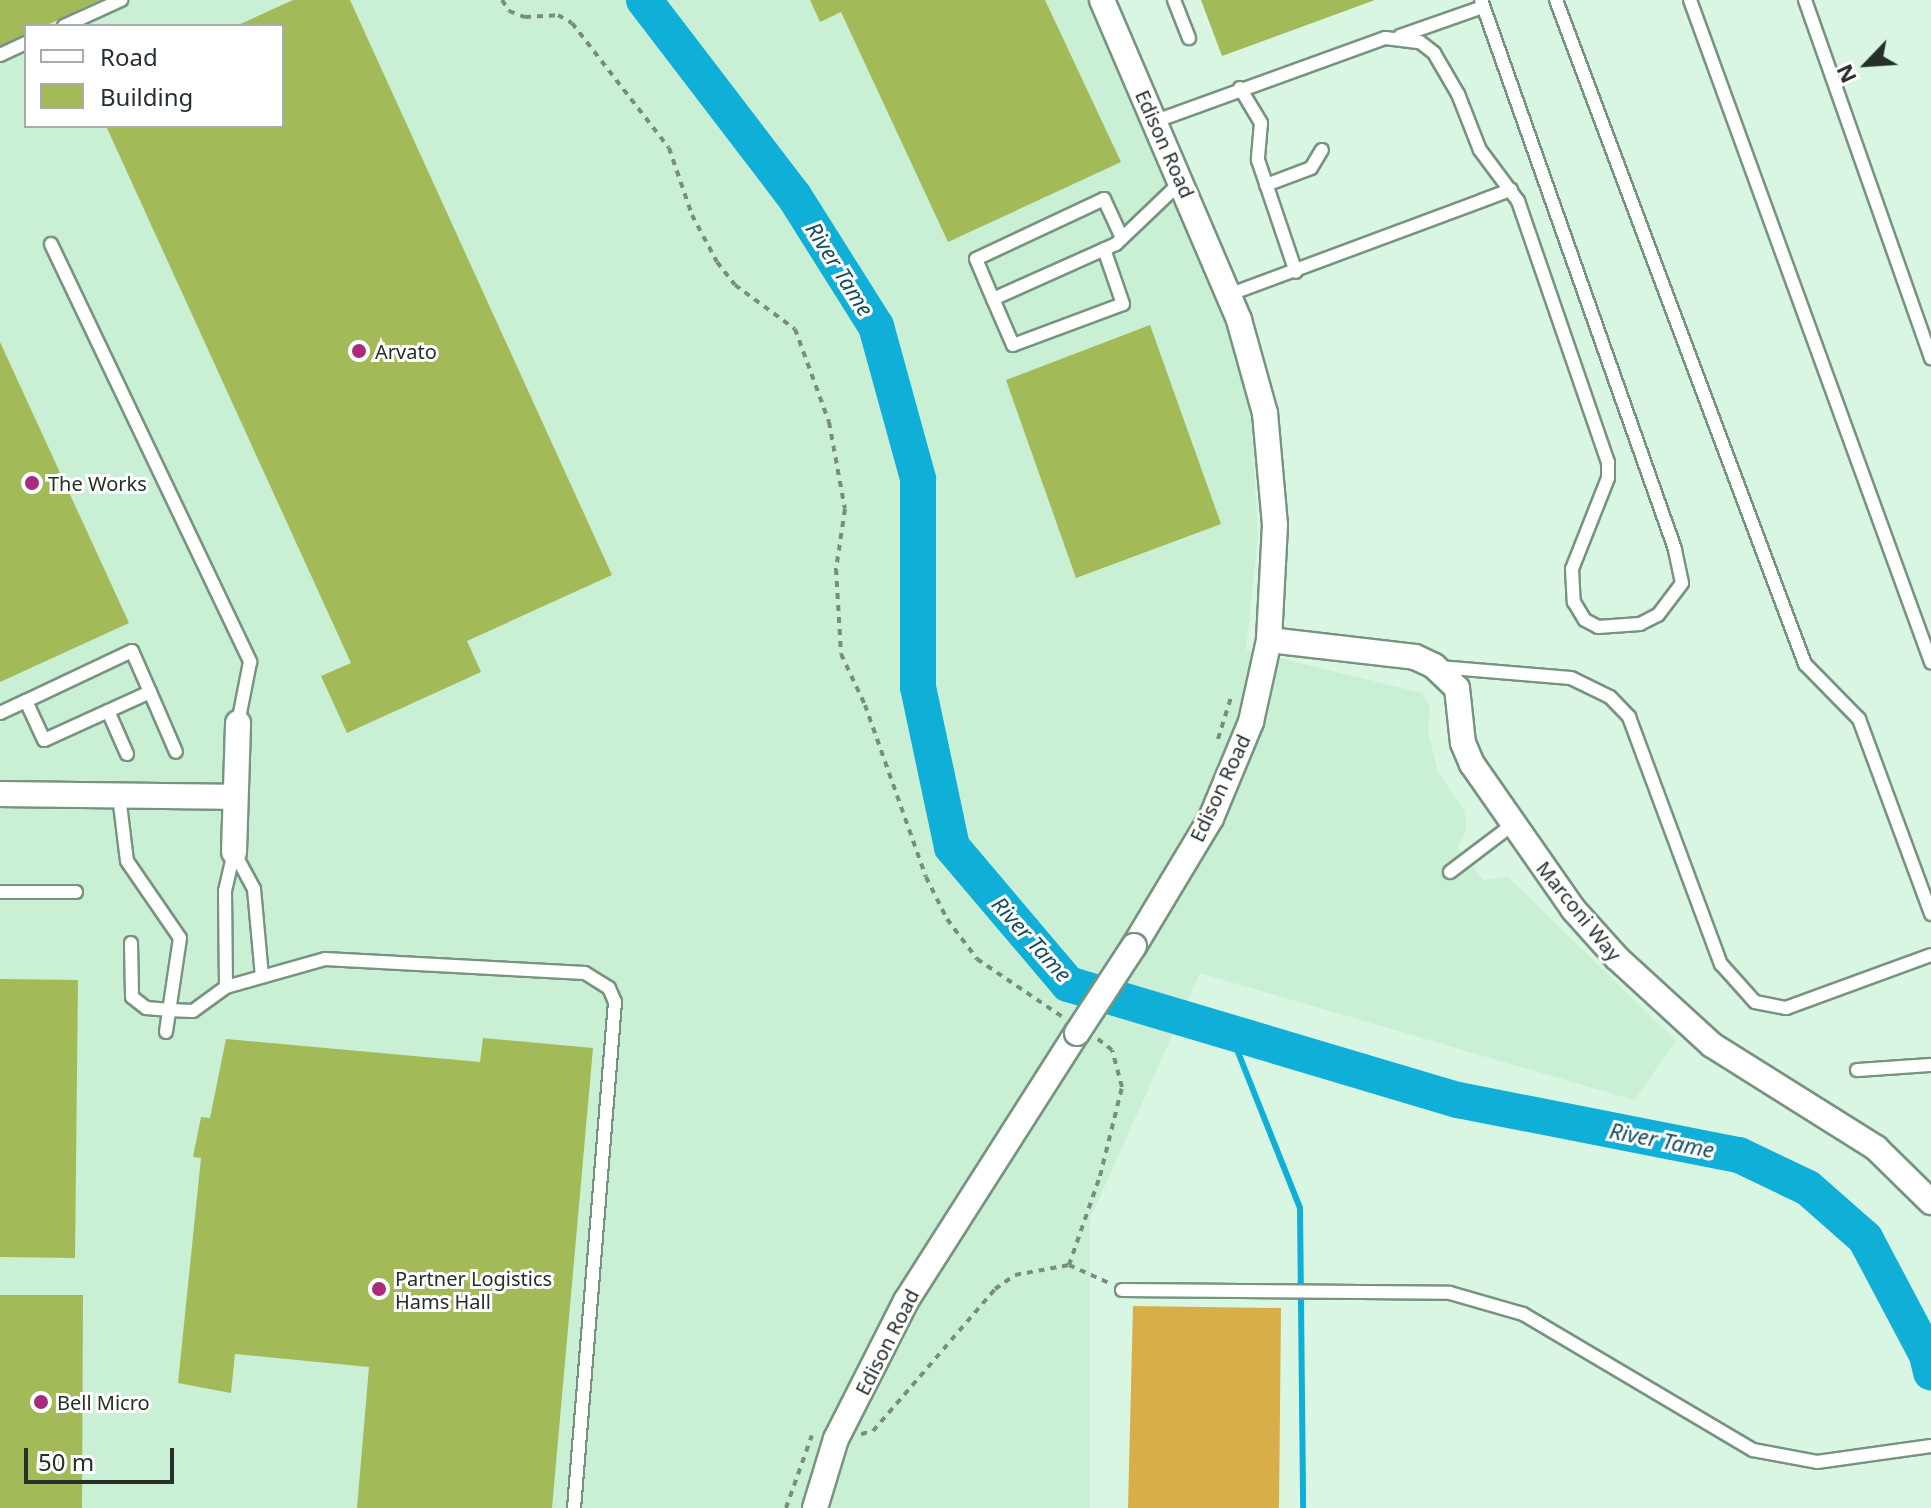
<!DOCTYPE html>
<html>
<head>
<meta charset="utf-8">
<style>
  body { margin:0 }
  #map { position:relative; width:1931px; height:1508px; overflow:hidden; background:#d8f6e1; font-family:"Noto Sans",sans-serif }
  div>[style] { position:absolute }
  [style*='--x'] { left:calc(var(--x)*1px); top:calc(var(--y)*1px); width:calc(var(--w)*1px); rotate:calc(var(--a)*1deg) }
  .built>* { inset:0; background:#c9efd5 }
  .forest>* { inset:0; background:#d7ae48 }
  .stream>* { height:6px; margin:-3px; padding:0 3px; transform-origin:3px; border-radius:3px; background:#10afd7 }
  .river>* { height:36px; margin:-18px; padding:0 18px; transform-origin:18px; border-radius:18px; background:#10afd7 }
  .building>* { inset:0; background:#a2ba58 }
  .path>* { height:4px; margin-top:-2px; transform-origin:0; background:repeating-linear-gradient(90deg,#798d7f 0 6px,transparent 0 12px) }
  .roads { filter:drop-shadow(2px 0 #789480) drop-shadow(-2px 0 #789480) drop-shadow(0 2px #789480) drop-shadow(0 -2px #789480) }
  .service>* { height:12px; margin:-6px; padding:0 6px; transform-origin:6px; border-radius:6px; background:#fff }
  .minor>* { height:24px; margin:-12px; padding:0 12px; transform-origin:12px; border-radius:12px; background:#fff }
  .bridges { filter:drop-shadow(2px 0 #789480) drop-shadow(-2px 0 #789480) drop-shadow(0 2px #789480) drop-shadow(0 -2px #789480) }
  .minor-bridge>* { height:24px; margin:-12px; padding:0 12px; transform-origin:12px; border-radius:12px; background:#fff }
  .dots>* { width:22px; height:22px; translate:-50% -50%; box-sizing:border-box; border:4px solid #fff; border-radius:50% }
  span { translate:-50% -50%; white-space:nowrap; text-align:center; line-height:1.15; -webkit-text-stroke:6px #fff; paint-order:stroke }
  .street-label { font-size:20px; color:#243028 }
  .poi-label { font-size:20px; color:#243028 }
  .left { translate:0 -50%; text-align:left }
  .water-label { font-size:22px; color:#154d5e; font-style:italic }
  .legend { position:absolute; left:24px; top:24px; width:260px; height:104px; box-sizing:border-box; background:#fff; border:2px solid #a7aca9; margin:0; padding:10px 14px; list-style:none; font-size:24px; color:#243028 }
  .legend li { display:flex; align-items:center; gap:16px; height:40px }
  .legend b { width:40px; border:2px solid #a7aca9 }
  .north { position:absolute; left:1827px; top:24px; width:80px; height:80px; -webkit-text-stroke:6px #fff; paint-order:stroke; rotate:245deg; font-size:22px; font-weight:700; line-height:32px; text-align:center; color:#243028 }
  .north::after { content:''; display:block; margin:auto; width:28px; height:36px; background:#243028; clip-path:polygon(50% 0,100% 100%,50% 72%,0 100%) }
  .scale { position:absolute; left:24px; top:1448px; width:150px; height:36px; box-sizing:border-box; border:4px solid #243028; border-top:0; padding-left:10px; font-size:24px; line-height:28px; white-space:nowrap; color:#243028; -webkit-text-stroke:6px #fff; paint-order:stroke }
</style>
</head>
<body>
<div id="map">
  <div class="built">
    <i style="clip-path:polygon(evenodd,0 0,1091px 0,1229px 324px,1251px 415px,1258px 534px,1246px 650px,1422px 693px,1430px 707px,1428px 732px,1438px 772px,1465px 811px,1466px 830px,1457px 847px,1483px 880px,1508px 877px,1676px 1041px,1634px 1100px,1200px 973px,1090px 1219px,1090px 1508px,0 1508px,0 0,26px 26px,282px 26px,282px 126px,26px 126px,26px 26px)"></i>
  </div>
  <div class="forest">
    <i style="clip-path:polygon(1133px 1306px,1281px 1308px,1279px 1508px,1128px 1508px)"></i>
  </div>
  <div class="stream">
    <i style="--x:1230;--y:1032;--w:189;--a:68.3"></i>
    <i style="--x:1300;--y:1208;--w:300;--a:89.4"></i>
  </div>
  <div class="river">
    <i style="--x:644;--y:0;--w:247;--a:52.6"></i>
    <i style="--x:794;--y:196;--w:154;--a:57.8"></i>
    <i style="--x:876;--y:326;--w:159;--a:74.6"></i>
    <i style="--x:918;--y:479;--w:208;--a:90"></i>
    <i style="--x:918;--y:687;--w:164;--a:78"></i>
    <i style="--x:952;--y:847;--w:180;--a:49.7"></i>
    <i style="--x:1068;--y:984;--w:407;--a:16.6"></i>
    <i style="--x:1458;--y:1100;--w:286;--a:11.1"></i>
    <i style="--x:1739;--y:1155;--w:76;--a:25.6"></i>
    <i style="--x:1808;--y:1188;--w:76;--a:41.3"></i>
    <i style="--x:1865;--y:1238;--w:132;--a:62.1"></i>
    <i style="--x:1927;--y:1355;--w:18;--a:77"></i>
  </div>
  <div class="building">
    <i style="clip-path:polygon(0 0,100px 0,45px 26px,26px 26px,26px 35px,0 47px)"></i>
    <i style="clip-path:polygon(293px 0,350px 0,612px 575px,467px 641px,481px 672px,347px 733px,321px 676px,351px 663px,106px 126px,282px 126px,282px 26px,236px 26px)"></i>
    <i style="clip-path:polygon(810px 0,1045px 0,1121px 162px,948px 242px,841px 12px,820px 22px)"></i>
    <i style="clip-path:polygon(1201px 0,1375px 0,1222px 56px)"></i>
    <i style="clip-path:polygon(1150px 325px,1221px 524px,1076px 578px,1006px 380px)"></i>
    <i style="clip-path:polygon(0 342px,129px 623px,0 682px)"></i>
    <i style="clip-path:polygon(0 979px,78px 980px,75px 1258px,0 1257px)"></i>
    <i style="clip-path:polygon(483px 1038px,593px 1048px,552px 1508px,357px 1508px,369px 1367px,235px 1354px,231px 1393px,178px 1383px,201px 1158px,193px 1157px,201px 1117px,210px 1118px,226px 1039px,480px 1062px)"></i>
    <i style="clip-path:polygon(0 1295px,83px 1295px,82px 1508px,0 1508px)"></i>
  </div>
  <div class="path">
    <i style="--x:502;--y:0;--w:13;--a:58"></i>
    <i style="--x:509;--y:11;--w:17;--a:21"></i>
    <i style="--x:525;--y:17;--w:33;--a:-3"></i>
    <i style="--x:558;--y:15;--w:16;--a:30"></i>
    <i style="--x:572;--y:23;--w:158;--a:52.2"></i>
    <i style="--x:669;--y:148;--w:71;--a:71.1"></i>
    <i style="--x:692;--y:215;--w:53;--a:62"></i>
    <i style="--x:717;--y:262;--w:29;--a:52"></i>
    <i style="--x:735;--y:285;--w:74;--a:36.3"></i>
    <i style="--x:795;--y:329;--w:99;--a:69.9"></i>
    <i style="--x:829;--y:422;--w:88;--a:79.6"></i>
    <i style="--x:845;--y:509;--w:61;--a:98.5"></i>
    <i style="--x:836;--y:569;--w:85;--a:86.6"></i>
    <i style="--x:841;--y:654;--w:56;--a:64.8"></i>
    <i style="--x:865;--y:705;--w:182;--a:70.5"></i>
    <i style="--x:926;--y:877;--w:47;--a:63.4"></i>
    <i style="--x:947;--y:919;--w:50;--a:53.1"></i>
    <i style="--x:977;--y:959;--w:105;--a:34.1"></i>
    <i style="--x:1218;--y:739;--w:47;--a:-72.7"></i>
    <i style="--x:1069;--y:1265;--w:94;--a:-70.8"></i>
    <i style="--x:1100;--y:1176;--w:92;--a:-76.1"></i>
    <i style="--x:1122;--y:1087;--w:38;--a:-105"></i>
    <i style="--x:1112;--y:1050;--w:18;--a:-142"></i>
    <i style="--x:861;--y:1434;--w:12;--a:-14"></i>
    <i style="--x:873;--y:1431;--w:187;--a:-49.3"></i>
    <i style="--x:995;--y:1289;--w:24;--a:-35"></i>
    <i style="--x:1015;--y:1275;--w:55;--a:-10.5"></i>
    <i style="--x:1069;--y:1265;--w:44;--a:24.2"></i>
    <i style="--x:786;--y:1508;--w:77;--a:-70.4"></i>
  </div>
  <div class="roads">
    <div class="service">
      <i style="--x:1174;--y:0;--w:41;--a:68.5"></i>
      <i style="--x:1556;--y:0;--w:709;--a:69.44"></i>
      <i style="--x:1805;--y:664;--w:77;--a:45.5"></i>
      <i style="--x:1859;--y:719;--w:208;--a:69.7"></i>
      <i style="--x:1690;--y:0;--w:705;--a:70"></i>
      <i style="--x:1805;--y:0;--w:380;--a:70.6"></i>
      <i style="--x:64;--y:26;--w:63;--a:-24.5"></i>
      <i style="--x:1400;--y:36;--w:88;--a:-19.3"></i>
      <i style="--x:0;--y:55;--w:29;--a:-25"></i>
      <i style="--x:1240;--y:88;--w:41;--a:59"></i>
      <i style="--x:1261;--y:123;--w:37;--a:95"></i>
      <i style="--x:1258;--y:160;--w:118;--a:71.3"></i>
      <i style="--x:1156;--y:121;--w:244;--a:-19.9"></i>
      <i style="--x:1385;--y:38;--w:35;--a:7"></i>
      <i style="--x:1420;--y:42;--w:18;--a:38"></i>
      <i style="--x:1434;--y:53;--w:48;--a:59.7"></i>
      <i style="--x:1458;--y:94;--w:60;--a:68.6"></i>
      <i style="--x:1480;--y:150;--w:64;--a:53.3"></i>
      <i style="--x:1518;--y:201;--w:276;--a:71"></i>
      <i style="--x:1608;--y:462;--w:16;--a:90"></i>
      <i style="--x:1608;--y:478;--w:98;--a:111.6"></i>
      <i style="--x:1572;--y:569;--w:33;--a:87"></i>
      <i style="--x:1574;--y:602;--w:21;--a:59"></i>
      <i style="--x:1585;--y:620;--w:15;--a:28"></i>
      <i style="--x:1598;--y:627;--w:42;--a:-4.1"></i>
      <i style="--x:1640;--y:624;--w:20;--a:-27"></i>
      <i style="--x:1658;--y:615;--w:40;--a:-53"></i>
      <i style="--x:1682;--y:583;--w:35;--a:-102"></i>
      <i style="--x:1675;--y:549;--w:582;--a:-109.46"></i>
      <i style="--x:1266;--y:185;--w:48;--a:-20.7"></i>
      <i style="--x:1311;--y:168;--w:21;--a:-59"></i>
      <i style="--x:1122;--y:238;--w:43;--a:-114.8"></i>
      <i style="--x:1104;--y:199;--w:141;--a:154.9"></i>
      <i style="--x:976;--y:259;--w:43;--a:67"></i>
      <i style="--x:993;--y:299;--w:135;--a:-24.1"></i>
      <i style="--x:1116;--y:244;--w:91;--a:-43.7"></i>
      <i style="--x:51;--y:244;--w:463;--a:64.5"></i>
      <i style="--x:250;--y:662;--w:62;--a:101.1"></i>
      <i style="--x:1228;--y:295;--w:302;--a:-20.4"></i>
      <i style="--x:993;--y:299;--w:50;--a:66.5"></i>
      <i style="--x:1013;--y:345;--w:117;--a:-20.4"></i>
      <i style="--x:1123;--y:304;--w:58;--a:-109.1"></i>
      <i style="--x:1439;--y:667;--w:132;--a:4.8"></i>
      <i style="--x:1571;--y:678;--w:43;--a:26"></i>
      <i style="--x:1610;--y:697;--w:28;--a:46"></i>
      <i style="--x:1629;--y:717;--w:264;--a:69.6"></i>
      <i style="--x:1721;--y:964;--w:51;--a:48.2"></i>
      <i style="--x:1755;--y:1002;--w:32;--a:11"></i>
      <i style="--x:1786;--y:1008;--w:154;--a:-20.1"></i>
      <i style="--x:150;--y:692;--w:65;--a:66.6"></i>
      <i style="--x:108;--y:711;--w:47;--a:66.2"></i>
      <i style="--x:0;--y:713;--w:29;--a:-25"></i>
      <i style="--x:26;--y:701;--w:117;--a:-25.3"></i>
      <i style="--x:132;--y:651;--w:45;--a:66.3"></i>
      <i style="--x:150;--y:692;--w:116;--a:155.6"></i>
      <i style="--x:44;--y:740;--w:43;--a:-114.8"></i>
      <i style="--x:119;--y:796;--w:65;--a:83"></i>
      <i style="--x:127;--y:861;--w:93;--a:55.5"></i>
      <i style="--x:180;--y:938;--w:95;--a:98.5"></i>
      <i style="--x:234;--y:852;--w:42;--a:61.6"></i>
      <i style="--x:254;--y:889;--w:88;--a:84.8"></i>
      <i style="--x:1450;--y:872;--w:78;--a:-37.2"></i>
      <i style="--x:0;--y:892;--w:76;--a:0"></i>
      <i style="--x:131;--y:943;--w:54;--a:88.9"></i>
      <i style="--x:132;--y:997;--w:18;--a:38"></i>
      <i style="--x:146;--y:1008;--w:21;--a:5"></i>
      <i style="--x:167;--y:1010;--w:26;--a:2"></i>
      <i style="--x:193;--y:1011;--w:41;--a:-36"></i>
      <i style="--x:226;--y:987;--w:103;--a:-15.8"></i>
      <i style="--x:325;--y:959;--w:260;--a:3.1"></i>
      <i style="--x:585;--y:973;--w:28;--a:32"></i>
      <i style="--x:609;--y:988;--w:15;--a:67"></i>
      <i style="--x:615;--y:1002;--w:508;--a:94.63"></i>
      <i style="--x:226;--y:987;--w:96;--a:-90.6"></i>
      <i style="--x:225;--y:891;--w:40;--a:-77"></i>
      <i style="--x:1857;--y:1070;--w:74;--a:-3.9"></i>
      <i style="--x:1122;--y:1290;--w:328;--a:0.5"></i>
      <i style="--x:1450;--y:1293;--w:76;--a:16"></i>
      <i style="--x:1523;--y:1314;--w:267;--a:30.6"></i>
      <i style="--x:1753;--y:1450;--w:65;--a:10.6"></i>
      <i style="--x:1817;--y:1462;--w:115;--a:-8"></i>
    </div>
    <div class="minor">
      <i style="--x:1102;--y:0;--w:348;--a:66.8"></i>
      <i style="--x:1239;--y:320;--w:97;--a:74.4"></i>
      <i style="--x:1265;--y:413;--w:112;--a:84.9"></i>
      <i style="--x:1275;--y:525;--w:115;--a:93"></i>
      <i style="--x:1269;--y:640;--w:84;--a:102.4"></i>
      <i style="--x:1251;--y:722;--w:104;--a:112.6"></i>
      <i style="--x:1211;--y:818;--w:149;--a:121"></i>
      <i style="--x:1269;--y:640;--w:147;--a:6.6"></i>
      <i style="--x:1415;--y:657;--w:21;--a:25"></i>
      <i style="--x:1434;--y:666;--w:32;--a:44"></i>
      <i style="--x:1457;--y:688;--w:55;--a:83.8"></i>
      <i style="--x:1463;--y:743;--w:23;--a:67"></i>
      <i style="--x:1472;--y:764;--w:177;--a:55.1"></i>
      <i style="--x:1573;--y:909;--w:66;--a:48.1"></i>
      <i style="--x:1617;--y:958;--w:129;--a:42.5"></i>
      <i style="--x:1712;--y:1045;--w:194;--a:32.1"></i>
      <i style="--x:1876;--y:1148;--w:77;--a:44.5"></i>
      <i style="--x:0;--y:794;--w:234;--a:0.7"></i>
      <i style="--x:234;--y:852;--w:129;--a:-88.2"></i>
      <i style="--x:815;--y:1508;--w:72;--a:-73.1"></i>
      <i style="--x:836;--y:1439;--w:155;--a:-63.1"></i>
      <i style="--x:906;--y:1301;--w:318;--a:-57.5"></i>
    </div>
  </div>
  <div class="bridges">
    <div class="minor-bridge">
      <i style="--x:1077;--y:1033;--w:104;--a:-56.8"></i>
    </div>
  </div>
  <div class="dots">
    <i style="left:359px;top:351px;background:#a82b7c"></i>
    <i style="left:32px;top:483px;background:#a82b7c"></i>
    <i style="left:379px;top:1289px;background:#a82b7c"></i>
    <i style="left:41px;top:1402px;background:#a82b7c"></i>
  </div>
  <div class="street-label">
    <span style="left:1165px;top:144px;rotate:66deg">Edison Road</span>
    <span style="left:1220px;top:788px;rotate:-65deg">Edison Road</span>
    <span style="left:1579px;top:911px;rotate:51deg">Marconi Way</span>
    <span style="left:887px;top:1342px;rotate:-63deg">Edison Road</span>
  </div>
  <div class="poi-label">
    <span class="left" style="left:375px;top:351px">Arvato</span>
    <span class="left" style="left:48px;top:483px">The Works</span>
    <span class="left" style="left:395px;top:1290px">Partner Logistics<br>Hams Hall</span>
    <span class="left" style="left:57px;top:1402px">Bell Micro</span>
  </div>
  <div class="water-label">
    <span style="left:840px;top:269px;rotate:58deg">River Tame</span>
    <span style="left:1032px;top:939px;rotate:48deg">River Tame</span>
    <span style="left:1662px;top:1140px;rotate:11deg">River Tame</span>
  </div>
  <ul class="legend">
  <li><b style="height:10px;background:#fff"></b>Road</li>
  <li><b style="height:22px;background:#a2ba58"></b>Building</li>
  </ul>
  <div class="north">N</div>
  <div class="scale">50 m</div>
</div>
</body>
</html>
